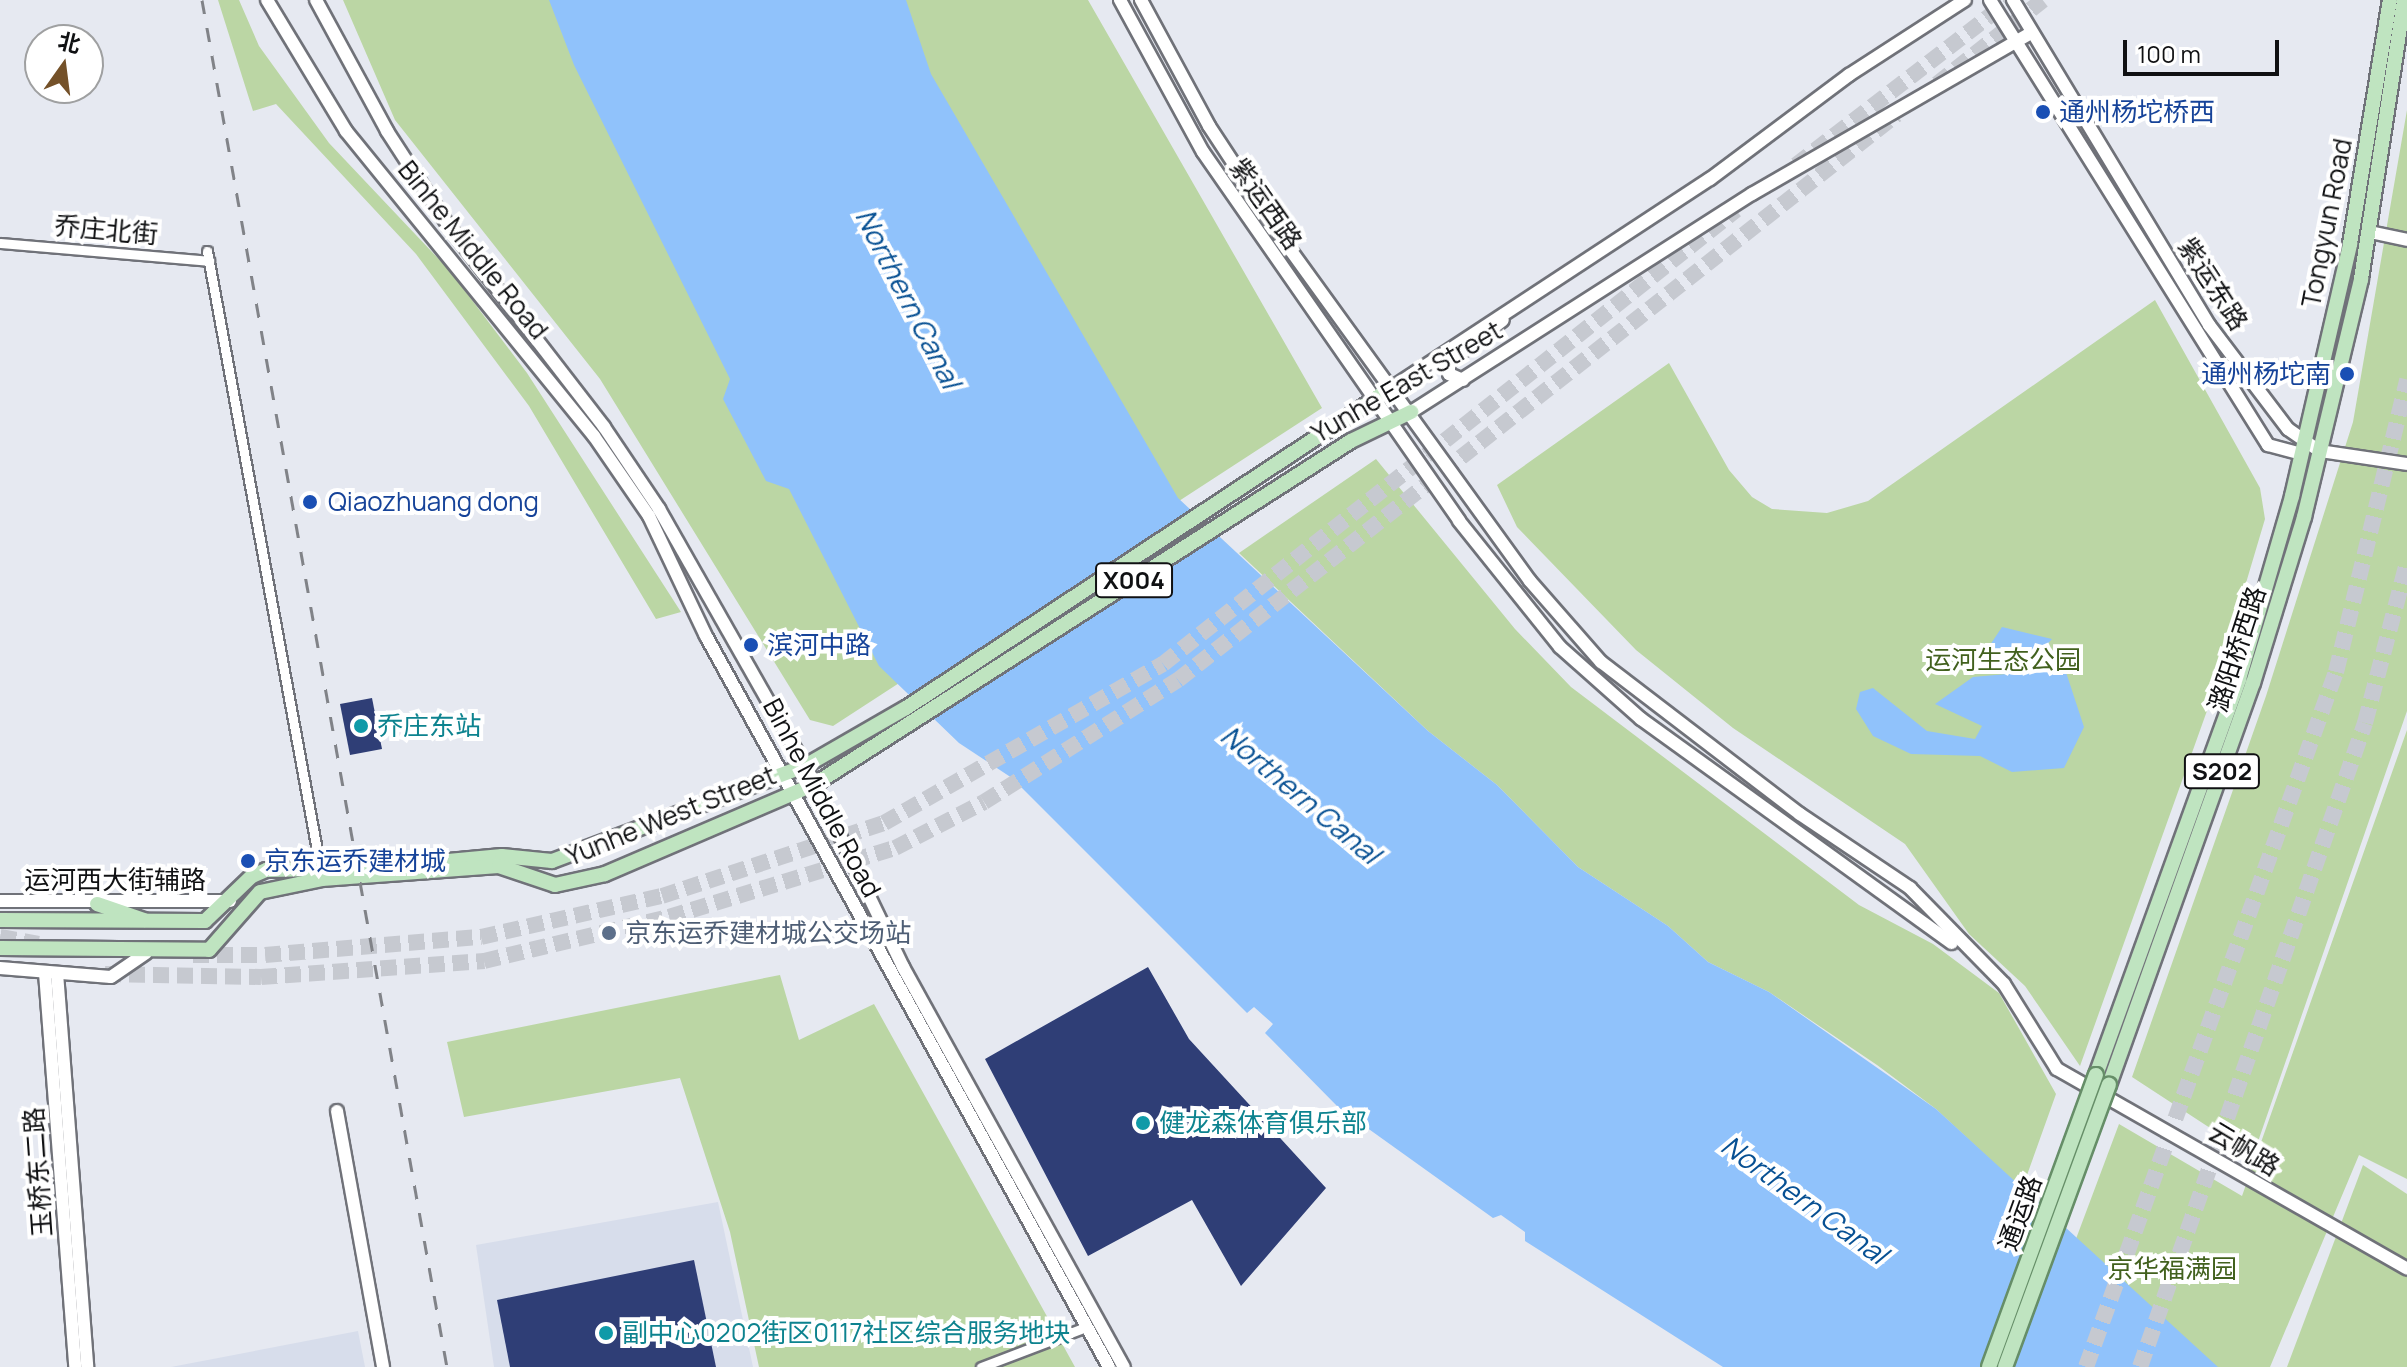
<!DOCTYPE html>
<html>
<head>
<meta charset="utf-8">
<style>
  body { margin:0 }
  #map { position:relative; width:2407px; height:1367px; overflow:hidden; background:#e6e9f1; font-family:Manrope,"Noto Sans SC",sans-serif }
  div>[style] { position:absolute }
  [style*='--x'] { left:calc(var(--x)*1px); top:calc(var(--y)*1px); width:calc(var(--w)*1px); rotate:calc(var(--a)*1deg) }
  .built>* { inset:0; background:#d7ddeb }
  .green>* { inset:0; background:#bbd6a4 }
  .water>* { inset:0; background:#90c2fb }
  .building>* { inset:0; background:#2f3e76 }
  .highway-tunnel>* { height:16px; margin-top:-8px; transform-origin:0; background:repeating-linear-gradient(90deg,#c6c9d0 0 16px,transparent 0 24px) }
  .roads { filter:drop-shadow(2px 0 #707279) drop-shadow(-2px 0 #707279) drop-shadow(0 2px #707279) drop-shadow(0 -2px #707279) }
  .street>* { height:9px; margin:-4.5px; padding:0 4.5px; transform-origin:4.5px; border-radius:4.5px; background:#fff }
  .secondary>* { height:12px; margin:-6px; padding:0 6px; transform-origin:6px; border-radius:6px; background:#fff }
  .primary>* { height:14px; margin:-7px; padding:0 7px; transform-origin:7px; border-radius:7px; background:#bfe4c0 }
  .rail>* { height:3px; margin-top:-1.5px; transform-origin:0; background:repeating-linear-gradient(90deg,#818388 0 14px,transparent 0 28px) }
  .bridges { filter:drop-shadow(2px 0 #668e68) drop-shadow(-2px 0 #668e68) drop-shadow(0 2px #668e68) drop-shadow(0 -2px #668e68) }
  .primary-bridge>* { height:14px; margin:-7px; padding:0 7px; transform-origin:7px; border-radius:7px; background:#bfe4c0 }
  .dots>* { width:22px; height:22px; translate:-50% -50%; box-sizing:border-box; border:4px solid #fff; border-radius:50% }
  span { translate:-50% -50%; white-space:nowrap; text-align:center; line-height:1.15; -webkit-text-stroke:8px #fff; paint-order:stroke }
  .shield-label span { padding:2px 6px; background:#fff; border:2px solid; border-radius:6px; -webkit-text-stroke-width:0 }
  .shield-label { font-size:24px; color:#101113; font-weight:700 }
  .transit-label { font-size:26px; color:#164399 }
  .left { translate:0 -50%; text-align:left }
  .right { translate:-100% -50%; text-align:right }
  .street-label { font-size:26px; color:#101113 }
  .park-label { font-size:26px; color:#42611e }
  .culture-label { font-size:26px; color:#0d838f }
  .service-label { font-size:26px; color:#4e5e75 }
  .water-label { font-size:28px; color:#075093; font-style:italic }
  .north { position:absolute; left:24px; top:24px; width:80px; height:80px; box-sizing:border-box; background:#fff; border:2px solid #9fa0a1; border-radius:50%; rotate:14deg; font-size:22px; font-weight:700; line-height:32px; text-align:center; color:#101113 }
  .north::after { content:''; display:block; margin:auto; width:28px; height:36px; background:#745129; clip-path:polygon(50% 0,100% 100%,50% 72%,0 100%) }
  .scale { position:absolute; left:2123px; top:40px; width:156px; height:36px; box-sizing:border-box; border:4px solid #101113; border-top:0; padding-left:10px; font-size:24px; line-height:28px; white-space:nowrap; color:#101113; -webkit-text-stroke:6px #fff; paint-order:stroke }
</style>
</head>
<body>
<div id="map">
  <div class="built">
    <i style="clip-path:polygon(718px 1202px,753px 1367px,494px 1367px,476px 1245px)"></i>
    <i style="clip-path:polygon(358px 1331px,365px 1367px,171px 1367px)"></i>
  </div>
  <div class="green">
    <i style="clip-path:polygon(218px 0,239px 0,259px 46px,329px 143px,450px 271px,527px 373px,681px 612px,656px 619px,529px 406px,416px 254px,276px 104px,253px 111px)"></i>
    <i style="clip-path:polygon(343px 0,1088px 0,1322px 408px,833px 726px,810px 720px,600px 379px,395px 120px)"></i>
    <i style="clip-path:polygon(2407px 110px,2407px 711px,2253px 1156px,2132px 1077px,2266px 696px,2353px 422px)"></i>
    <i style="clip-path:polygon(2155px 300px,2260px 488px,2265px 519px,2213px 694px,2080px 1066px,2025px 986px,1969px 934px,1905px 844px,1733px 728px,1636px 650px,1517px 527px,1497px 485px,1669px 363px,1729px 470px,1752px 497px,1772px 509px,1827px 513px,1868px 501px)"></i>
    <i style="clip-path:polygon(1376px 459px,1515px 629px,1571px 687px,1859px 905px,1933px 944px,1999px 993px,2056px 1094px,2022px 1189px,1936px 1109px,1877px 1065px,1769px 992px,1708px 962px,1668px 926px,1578px 867px,1497px 785px,1428px 731px,1239px 553px)"></i>
    <i style="clip-path:polygon(2407px 730px,2407px 1179px,2359px 1155px,2270px 1367px,2028px 1367px,2119px 1124px,2242px 1196px)"></i>
    <i style="clip-path:polygon(780px 975px,799px 1040px,874px 1004px,1075px 1367px,759px 1367px,730px 1232px,680px 1078px,464px 1117px,447px 1042px)"></i>
    <i style="clip-path:polygon(2363px 1165px,2407px 1194px,2407px 1367px,2287px 1367px)"></i>
  </div>
  <div class="water">
    <i style="clip-path:polygon(549px 0,906px 0,931px 74px,1178px 498px,1428px 731px,1497px 785px,1578px 867px,1668px 926px,1708px 962px,1769px 992px,1936px 1109px,2218px 1367px,1723px 1367px,1525px 1241px,1525px 1232px,1501px 1215px,1493px 1218px,1338px 1107px,1265px 1033px,1273px 1024px,1254px 1007px,1247px 1013px,1012px 778px,959px 743px,879px 666px,789px 489px,766px 481px,723px 399px,730px 379px,574px 65px)"></i>
    <i style="clip-path:polygon(2002px 627px,2052px 639px,2044px 648px,2062px 660px,2084px 727px,2064px 768px,2012px 772px,1980px 756px,1911px 754px,1873px 736px,1856px 709px,1860px 692px,1873px 688px,1927px 731px,1975px 739px,1982px 726px,1935px 704px,1973px 677px,2007px 674px,2004px 660px,1988px 648px)"></i>
  </div>
  <div class="building">
    <i style="clip-path:polygon(372px 698px,382px 749px,350px 755px,340px 704px)"></i>
    <i style="clip-path:polygon(1148px 967px,1189px 1039px,1326px 1188px,1241px 1286px,1192px 1200px,1088px 1256px,985px 1059px)"></i>
    <i style="clip-path:polygon(694px 1260px,716px 1367px,510px 1367px,497px 1300px)"></i>
  </div>
  <div class="highway-tunnel">
    <i style="--x:1937;--y:84;--w:135;--a:-38.4"></i>
    <i style="--x:1796;--y:165;--w:270;--a:-37.6"></i>
    <i style="--x:0;--y:937;--w:39;--a:10"></i>
    <i style="--x:193;--y:955;--w:72;--a:0"></i>
    <i style="--x:265;--y:955;--w:217;--a:-4.8"></i>
    <i style="--x:481;--y:937;--w:186;--a:-12.8"></i>
    <i style="--x:662;--y:896;--w:234;--a:-18.2"></i>
    <i style="--x:884;--y:823;--w:321;--a:-29.7"></i>
    <i style="--x:1163;--y:664;--w:731;--a:-38.39"></i>
    <i style="--x:105;--y:974;--w:156;--a:1.1"></i>
    <i style="--x:261;--y:977;--w:224;--a:-4.1"></i>
    <i style="--x:484;--y:961;--w:190;--a:-13.4"></i>
    <i style="--x:669;--y:917;--w:236;--a:-17"></i>
    <i style="--x:895;--y:848;--w:100;--a:-27.3"></i>
    <i style="--x:984;--y:802;--w:229;--a:-32.2"></i>
    <i style="--x:1178;--y:680;--w:914;--a:-38.2"></i>
    <i style="--x:2086;--y:1367;--w:739;--a:-70.22"></i>
    <i style="--x:2336;--y:672;--w:301;--a:-76.3"></i>
    <i style="--x:2140;--y:1367;--w:682;--a:-70.74"></i>
    <i style="--x:2365;--y:723;--w:165;--a:-75.3"></i>
  </div>
  <div class="roads">
    <div class="street">
      <i style="--x:0;--y:243;--w:210;--a:4.9"></i>
      <i style="--x:207;--y:251;--w:631;--a:79.6"></i>
      <i style="--x:981;--y:1367;--w:112;--a:-20.9"></i>
    </div>
    <div class="secondary">
      <i style="--x:267;--y:0;--w:153;--a:58.9"></i>
      <i style="--x:346;--y:131;--w:393;--a:50.9"></i>
      <i style="--x:594;--y:436;--w:97;--a:55.5"></i>
      <i style="--x:649;--y:516;--w:133;--a:64.6"></i>
      <i style="--x:706;--y:636;--w:835;--a:61.13"></i>
      <i style="--x:316;--y:0;--w:149;--a:61.5"></i>
      <i style="--x:387;--y:131;--w:112;--a:57"></i>
      <i style="--x:448;--y:225;--w:255;--a:52.3"></i>
      <i style="--x:604;--y:427;--w:99;--a:56.1"></i>
      <i style="--x:659;--y:509;--w:316;--a:60.4"></i>
      <i style="--x:815;--y:784;--w:203;--a:64.3"></i>
      <i style="--x:903;--y:967;--w:457;--a:61.1"></i>
      <i style="--x:1120;--y:0;--w:173;--a:61.4"></i>
      <i style="--x:1203;--y:152;--w:449;--a:55.2"></i>
      <i style="--x:1459;--y:521;--w:161;--a:51.3"></i>
      <i style="--x:1560;--y:647;--w:108;--a:41.6"></i>
      <i style="--x:1641;--y:719;--w:383;--a:35.8"></i>
      <i style="--x:1141;--y:0;--w:143;--a:61.6"></i>
      <i style="--x:1209;--y:126;--w:146;--a:56.7"></i>
      <i style="--x:1289;--y:248;--w:411;--a:54.1"></i>
      <i style="--x:1530;--y:581;--w:108;--a:48.8"></i>
      <i style="--x:1601;--y:662;--w:250;--a:37.4"></i>
      <i style="--x:1800;--y:814;--w:133;--a:33.9"></i>
      <i style="--x:1910;--y:888;--w:134;--a:45.6"></i>
      <i style="--x:2004;--y:984;--w:100;--a:58.1"></i>
      <i style="--x:2057;--y:1069;--w:403;--a:29.7"></i>
      <i style="--x:1990;--y:0;--w:525;--a:58.01"></i>
      <i style="--x:2268;--y:445;--w:34;--a:15"></i>
      <i style="--x:2013;--y:0;--w:380;--a:58.9"></i>
      <i style="--x:2209;--y:325;--w:131;--a:52.8"></i>
      <i style="--x:2288;--y:429;--w:39;--a:35"></i>
      <i style="--x:2320;--y:451;--w:88;--a:8.5"></i>
      <i style="--x:2370;--y:232;--w:38;--a:12"></i>
      <i style="--x:1463;--y:380;--w:15;--a:-157"></i>
      <i style="--x:1449;--y:374;--w:12;--a:-90"></i>
      <i style="--x:1449;--y:362;--w:68;--a:-37.9"></i>
      <i style="--x:1393;--y:387;--w:379;--a:-33.3"></i>
      <i style="--x:1710;--y:179;--w:174;--a:-36.8"></i>
      <i style="--x:1849;--y:75;--w:138;--a:-32.9"></i>
      <i style="--x:1411;--y:412;--w:405;--a:-32.6"></i>
      <i style="--x:1752;--y:194;--w:322;--a:-30"></i>
      <i style="--x:0;--y:901;--w:230;--a:0"></i>
      <i style="--x:0;--y:968;--w:111;--a:4.6"></i>
      <i style="--x:111;--y:977;--w:42;--a:-34.4"></i>
      <i style="--x:45;--y:973;--w:395;--a:85.6"></i>
      <i style="--x:57;--y:973;--w:395;--a:85.6"></i>
      <i style="--x:337;--y:1111;--w:260;--a:79.8"></i>
    </div>
    <div class="primary">
      <i style="--x:416;--y:864;--w:86;--a:-5.3"></i>
      <i style="--x:502;--y:856;--w:50;--a:5.7"></i>
      <i style="--x:552;--y:861;--w:270;--a:-20.6"></i>
      <i style="--x:805;--y:766;--w:116;--a:-29.9"></i>
      <i style="--x:906;--y:708;--w:583;--a:-33.39"></i>
      <i style="--x:97;--y:904;--w:50;--a:18.8"></i>
      <i style="--x:0;--y:920;--w:205;--a:0.3"></i>
      <i style="--x:205;--y:921;--w:65;--a:-43.8"></i>
      <i style="--x:252;--y:876;--w:15;--a:-23"></i>
      <i style="--x:266;--y:870;--w:113;--a:-1"></i>
      <i style="--x:0;--y:948;--w:209;--a:0.5"></i>
      <i style="--x:209;--y:950;--w:77;--a:-48.7"></i>
      <i style="--x:260;--y:892;--w:63;--a:-11.8"></i>
      <i style="--x:322;--y:879;--w:177;--a:-4.2"></i>
      <i style="--x:499;--y:866;--w:59;--a:18.7"></i>
      <i style="--x:555;--y:885;--w:51;--a:-12.4"></i>
      <i style="--x:605;--y:874;--w:228;--a:-23.2"></i>
      <i style="--x:815;--y:784;--w:636;--a:-32.62"></i>
      <i style="--x:1351;--y:441;--w:67;--a:-25.8"></i>
      <i style="--x:2096;--y:1075;--w:421;--a:-70.1"></i>
      <i style="--x:2239;--y:679;--w:191;--a:-73.8"></i>
      <i style="--x:2292;--y:496;--w:259;--a:-77"></i>
      <i style="--x:2350;--y:244;--w:247;--a:-80.7"></i>
      <i style="--x:2109;--y:1085;--w:427;--a:-70.3"></i>
      <i style="--x:2253;--y:683;--w:174;--a:-72.9"></i>
      <i style="--x:2304;--y:517;--w:245;--a:-76.5"></i>
      <i style="--x:2361;--y:279;--w:282;--a:-81.2"></i>
    </div>
  </div>
  <div class="rail">
    <i style="--x:202;--y:0;--w:1389;--a:79.84"></i>
  </div>
  <div class="bridges">
    <div class="primary-bridge">
      <i style="--x:1989;--y:1367;--w:311;--a:-69.9"></i>
      <i style="--x:2005;--y:1367;--w:301;--a:-69.8"></i>
    </div>
  </div>
  <div class="dots">
    <i style="left:2043px;top:112px;background:#1a4fb4"></i>
    <i style="left:2347px;top:374px;background:#1a4fb4"></i>
    <i style="left:310px;top:502px;background:#1a4fb4"></i>
    <i style="left:751px;top:645px;background:#1a4fb4"></i>
    <i style="left:361px;top:726px;background:#0f9aa8"></i>
    <i style="left:248px;top:861px;background:#1a4fb4"></i>
    <i style="left:609px;top:933px;background:#5c6f8a"></i>
    <i style="left:1143px;top:1123px;background:#0f9aa8"></i>
    <i style="left:606px;top:1333px;background:#0f9aa8"></i>
  </div>
  <div class="shield-label">
    <span style="left:1134px;top:580px">X004</span>
    <span style="left:2222px;top:771px">S202</span>
  </div>
  <div class="transit-label">
    <span class="left" style="left:2059px;top:112px">通州杨坨桥西</span>
    <span class="right" style="left:2331px;top:374px">通州杨坨南</span>
    <span class="left" style="left:328px;top:502px">Qiaozhuang dong</span>
    <span class="left" style="left:767px;top:645px">滨河中路</span>
    <span class="left" style="left:264px;top:861px">京东运乔建材城</span>
  </div>
  <div class="street-label">
    <span style="left:1266px;top:204px;rotate:55deg">紫运西路</span>
    <span style="left:2327px;top:223px;rotate:-79deg">Tongyun Road</span>
    <span style="left:106px;top:230px;rotate:5deg">乔庄北街</span>
    <span style="left:473px;top:250px;rotate:51deg">Binhe Middle Road</span>
    <span style="left:2213px;top:284px;rotate:57deg">紫运东路</span>
    <span style="left:1407px;top:382px;rotate:-30deg">Yunhe East Street</span>
    <span style="left:2237px;top:649px;rotate:-72deg">潞阳桥西路</span>
    <span style="left:822px;top:798px;rotate:62deg">Binhe Middle Road</span>
    <span style="left:671px;top:816px;rotate:-22deg">Yunhe West Street</span>
    <span style="left:115px;top:880px">运河西大街辅路</span>
    <span style="left:2244px;top:1149px;rotate:31deg">云帆路</span>
    <span style="left:38px;top:1172px;rotate:-94deg">玉桥东二路</span>
    <span style="left:2020px;top:1213px;rotate:-70deg">通运路</span>
  </div>
  <div class="park-label">
    <span style="left:2003px;top:660px">运河生态公园</span>
    <span style="left:2172px;top:1269px">京华福满园</span>
  </div>
  <div class="culture-label">
    <span class="left" style="left:377px;top:726px">乔庄东站</span>
    <span class="left" style="left:1159px;top:1123px">健龙森体育俱乐部</span>
    <span class="left" style="left:622px;top:1333px">副中心0202街区0117社区综合服务地块</span>
  </div>
  <div class="service-label">
    <span class="left" style="left:625px;top:933px">京东运乔建材城公交场站</span>
  </div>
  <div class="water-label">
    <span style="left:909px;top:298px;rotate:63deg">Northern Canal</span>
    <span style="left:1301px;top:794px;rotate:40deg">Northern Canal</span>
    <span style="left:1805px;top:1199px;rotate:36deg">Northern Canal</span>
  </div>
  <div class="north">北</div>
  <div class="scale">100 m</div>
</div>
</body>
</html>
